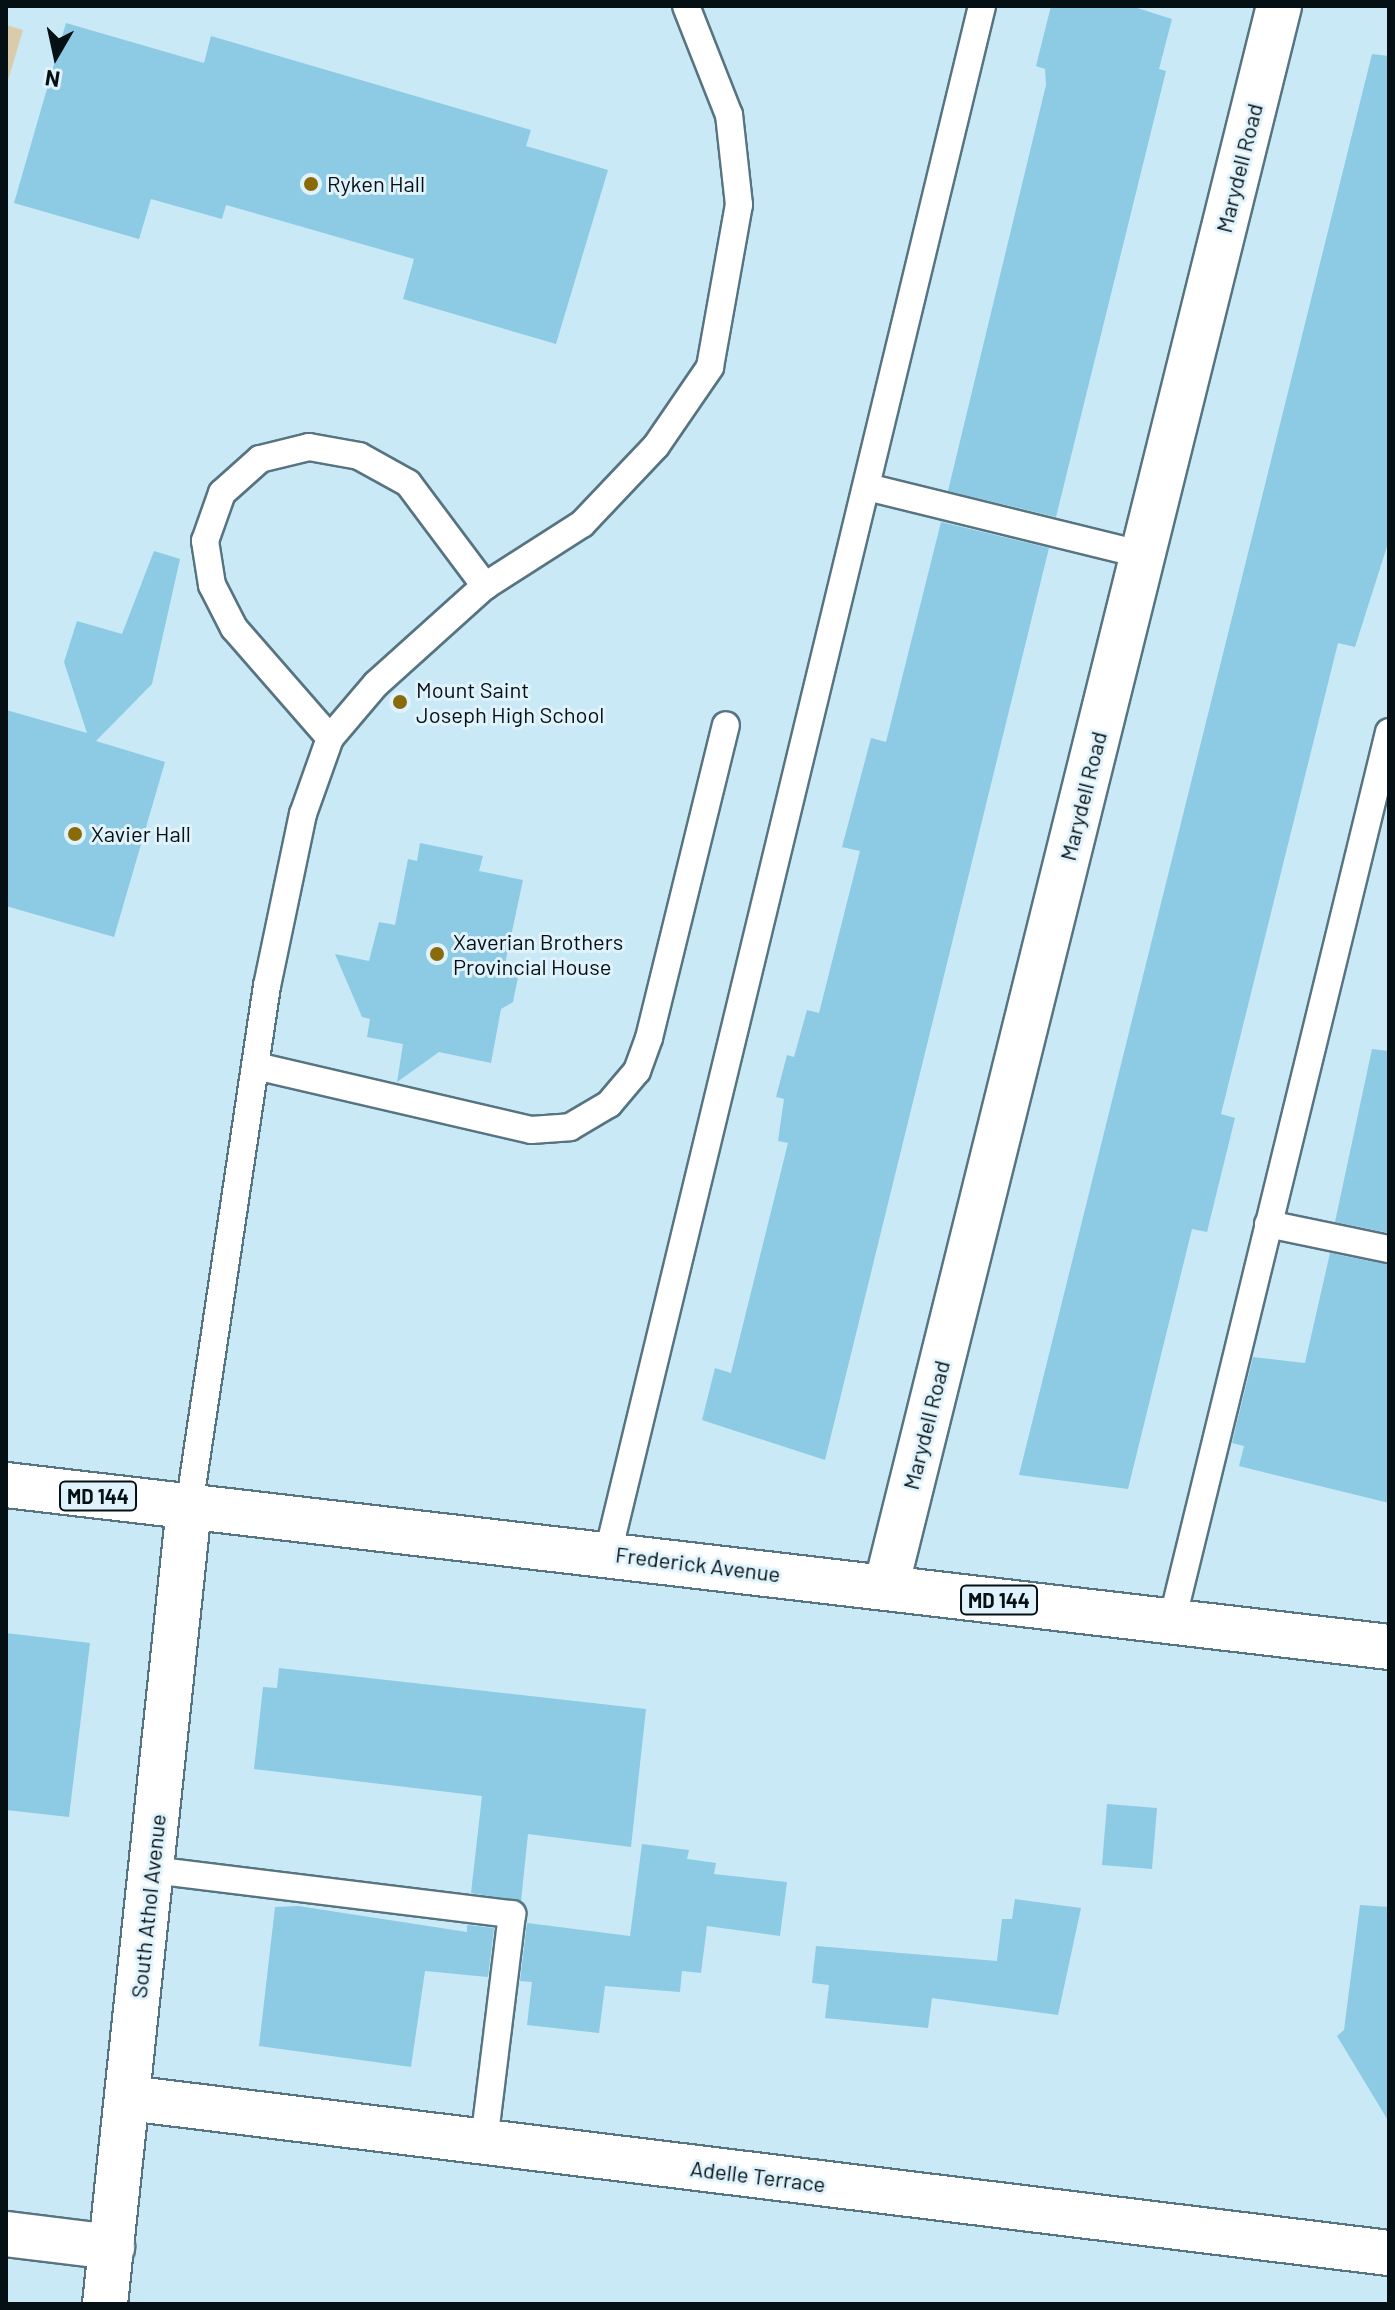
<!DOCTYPE html>
<html>
<head>
<meta charset="utf-8">
<style>
  body { margin:0 }
  #map { position:relative; width:1395px; height:2310px; overflow:hidden; background:#c9e9f7; font-family:Barlow,sans-serif }
  div>[style] { position:absolute }
  [style*='--x'] { left:calc(var(--x)*1px); top:calc(var(--y)*1px); width:calc(var(--w)*1px); rotate:calc(var(--a)*1deg) }
  .green>* { inset:0; background:#daccaa }
  .building>* { inset:0; background:#8dcae3 }
  .roads { filter:drop-shadow(2px 0 #577480) drop-shadow(-2px 0 #577480) drop-shadow(0 2px #577480) drop-shadow(0 -2px #577480) }
  .lane>* { height:26px; margin:-13px; padding:0 13px; transform-origin:13px; border-radius:13px; background:#fff }
  .street>* { height:44px; margin:-22px; padding:0 22px; transform-origin:22px; border-radius:22px; background:#fff }
  .secondary>* { height:44px; margin:-22px; padding:0 22px; transform-origin:22px; border-radius:22px; background:#fff }
  .primary>* { height:44px; margin:-22px; padding:0 22px; transform-origin:22px; border-radius:22px; background:#fff }
  .dots>* { width:22px; height:22px; translate:-50% -50%; box-sizing:border-box; border:4px solid #e0f3fc; border-radius:50% }
  span { translate:-50% -50%; white-space:nowrap; text-align:center; line-height:1.15; -webkit-text-stroke:6px #e0f3fc; paint-order:stroke }
  .shield-label span { padding:2px 6px; background:#e0f3fc; border:2px solid; border-radius:6px; -webkit-text-stroke-width:0 }
  .shield-label { font-size:20px; color:#051014; font-weight:700 }
  .street-label { font-size:22px; color:#051014 }
  .poi-label { font-size:22px; color:#051014 }
  .left { translate:0 -50%; text-align:left }
  .frame { position:absolute; inset:0; border:8px solid #051014; pointer-events:none }
  .north { position:absolute; left:16px; top:16px; width:80px; height:80px; -webkit-text-stroke:6px #e0f3fc; paint-order:stroke; rotate:189deg; font-size:22px; font-weight:700; line-height:32px; text-align:center; color:#051014 }
  .north::after { content:''; display:block; margin:auto; width:28px; height:36px; background:#051014; clip-path:polygon(50% 0,100% 100%,50% 72%,0 100%) }
</style>
</head>
<body>
<div id="map">
  <div class="green">
    <i style="clip-path:polygon(6px 25px,23px 30px,6px 87px)"></i>
  </div>
  <div class="building">
    <i style="clip-path:polygon(1051px 6px,1131px 6px,1172px 19px,1159px 69px,1166px 71px,1056px 517px,948px 491px,1046px 85px,1045px 69px,1036px 66px)"></i>
    <i style="clip-path:polygon(66px 23px,204px 63px,211px 36px,531px 130px,526px 146px,608px 170px,556px 344px,403px 299px,414px 259px,226px 205px,222px 219px,151px 199px,139px 239px,14px 203px)"></i>
    <i style="clip-path:polygon(1372px 54px,1389px 56px,1389px 540px,1355px 647px,1338px 643px,1221px 1114px,1235px 1118px,1207px 1232px,1192px 1229px,1128px 1489px,1019px 1475px)"></i>
    <i style="clip-path:polygon(941px 522px,1049px 548px,825px 1460px,702px 1420px,715px 1368px,731px 1373px,788px 1143px,778px 1141px,784px 1099px,776px 1097px,787px 1055px,794px 1057px,807px 1010px,819px 1013px,860px 851px,842px 847px,871px 738px,886px 742px)"></i>
    <i style="clip-path:polygon(154px 551px,180px 559px,152px 684px,96px 741px,165px 762px,114px 937px,6px 906px,6px 710px,87px 733px,64px 662px,77px 621px,122px 634px)"></i>
    <i style="clip-path:polygon(420px 843px,483px 856px,479px 871px,523px 880px,505px 964px,518px 977px,513px 1002px,501px 1009px,491px 1063px,439px 1052px,397px 1082px,403px 1044px,367px 1037px,370px 1019px,362px 1017px,335px 954px,369px 961px,379px 922px,395px 925px,408px 859px,417px 861px)"></i>
    <i style="clip-path:polygon(1372px 1049px,1389px 1051px,1389px 1233px,1335px 1222px)"></i>
    <i style="clip-path:polygon(1330px 1253px,1389px 1265px,1389px 1503px,1239px 1466px,1244px 1446px,1232px 1443px,1253px 1357px,1305px 1363px)"></i>
    <i style="clip-path:polygon(6px 1633px,90px 1643px,69px 1817px,6px 1810px)"></i>
    <i style="clip-path:polygon(279px 1668px,646px 1709px,631px 1847px,528px 1834px,521px 1901px,471px 1893px,482px 1796px,254px 1769px,263px 1687px,277px 1688px)"></i>
    <i style="clip-path:polygon(1107px 1804px,1157px 1808px,1152px 1869px,1102px 1865px)"></i>
    <i style="clip-path:polygon(642px 1844px,689px 1850px,687px 1859px,716px 1863px,714px 1874px,787px 1882px,780px 1936px,707px 1926px,701px 1973px,682px 1971px,680px 1992px,605px 1986px,599px 2033px,527px 2025px,532px 1982px,520px 1981px,527px 1923px,630px 1936px)"></i>
    <i style="clip-path:polygon(1015px 1899px,1081px 1908px,1058px 2015px,932px 1998px,928px 2028px,825px 2018px,829px 1985px,812px 1983px,816px 1946px,997px 1961px,1002px 1919px,1012px 1919px)"></i>
    <i style="clip-path:polygon(1360px 1905px,1389px 1907px,1389px 2122px,1337px 2036px,1344px 2030px)"></i>
    <i style="clip-path:polygon(298px 1906px,467px 1932px,467px 1925px,494px 1928px,488px 1977px,425px 1971px,411px 2067px,259px 2046px,275px 1907px)"></i>
  </div>
  <div class="roads">
    <div class="lane">
      <i style="--x:867;--y:487;--w:284;--a:13.8"></i>
      <i style="--x:330;--y:738;--w:146;--a:-131.1"></i>
      <i style="--x:234;--y:628;--w:48;--a:-117.1"></i>
      <i style="--x:212;--y:585;--w:45;--a:-99"></i>
      <i style="--x:205;--y:541;--w:51;--a:-70.5"></i>
      <i style="--x:222;--y:493;--w:51;--a:-41.8"></i>
      <i style="--x:260;--y:459;--w:50;--a:-13.8"></i>
      <i style="--x:309;--y:447;--w:51;--a:10.2"></i>
      <i style="--x:359;--y:456;--w:56;--a:28.9"></i>
      <i style="--x:408;--y:483;--w:129;--a:53.2"></i>
      <i style="--x:256;--y:1066;--w:282;--a:13.1"></i>
      <i style="--x:531;--y:1130;--w:39;--a:-4"></i>
      <i style="--x:570;--y:1127;--w:45;--a:-30.5"></i>
      <i style="--x:609;--y:1104;--w:43;--a:-49.7"></i>
      <i style="--x:637;--y:1071;--w:35;--a:-70"></i>
      <i style="--x:649;--y:1038;--w:322;--a:-76.2"></i>
      <i style="--x:1268;--y:1224;--w:124;--a:11.7"></i>
      <i style="--x:189;--y:1507;--w:527;--a:-81.49"></i>
      <i style="--x:267;--y:986;--w:176;--a:-78.2"></i>
      <i style="--x:303;--y:814;--w:81;--a:-70.4"></i>
      <i style="--x:330;--y:738;--w:71;--a:-49.6"></i>
      <i style="--x:376;--y:684;--w:147;--a:-42"></i>
      <i style="--x:485;--y:586;--w:115;--a:-32.6"></i>
      <i style="--x:582;--y:524;--w:108;--a:-46.5"></i>
      <i style="--x:656;--y:446;--w:96;--a:-55.6"></i>
      <i style="--x:710;--y:367;--w:165;--a:-79.9"></i>
      <i style="--x:739;--y:205;--w:91;--a:-96.3"></i>
      <i style="--x:729;--y:115;--w:117;--a:-111.5"></i>
      <i style="--x:608;--y:1553;--w:1592;--a:-76.41"></i>
      <i style="--x:1172;--y:1621;--w:915;--a:-76.28"></i>
      <i style="--x:152;--y:1870;--w:363;--a:7"></i>
      <i style="--x:512;--y:1914;--w:230;--a:97"></i>
    </div>
    <div class="street">
      <i style="--x:886;--y:1587;--w:1629;--a:-76.04"></i>
      <i style="--x:128;--y:2098;--w:1270;--a:7.01"></i>
      <i style="--x:6;--y:2234;--w:107;--a:7"></i>
    </div>
    <div class="secondary">
      <i style="--x:105;--y:2304;--w:801;--a:-83.98"></i>
    </div>
    <div class="primary">
      <i style="--x:6;--y:1485;--w:1392;--a:6.68"></i>
    </div>
  </div>
  <div class="dots">
    <i style="left:311px;top:184px;background:#896b09"></i>
    <i style="left:400px;top:702px;background:#896b09"></i>
    <i style="left:75px;top:834px;background:#896b09"></i>
    <i style="left:437px;top:954px;background:#896b09"></i>
  </div>
  <div class="shield-label">
    <span style="left:98px;top:1496px">MD 144</span>
    <span style="left:999px;top:1600px">MD 144</span>
  </div>
  <div class="street-label">
    <span style="left:1239px;top:168px;rotate:-76deg">Marydell Road</span>
    <span style="left:1083px;top:796px;rotate:-76deg">Marydell Road</span>
    <span style="left:926px;top:1425px;rotate:-76deg">Marydell Road</span>
    <span style="left:698px;top:1564px;rotate:7deg">Frederick Avenue</span>
    <span style="left:148px;top:1906px;rotate:-84deg">South Athol Avenue</span>
    <span style="left:758px;top:2176px;rotate:7deg">Adelle Terrace</span>
  </div>
  <div class="poi-label">
    <span class="left" style="left:327px;top:184px">Ryken Hall</span>
    <span class="left" style="left:416px;top:702px">Mount Saint<br>Joseph High School</span>
    <span class="left" style="left:91px;top:834px">Xavier Hall</span>
    <span class="left" style="left:453px;top:954px">Xaverian Brothers<br>Provincial House</span>
  </div>
  <div class="frame"></div>
  <div class="north">N</div>
</div>
</body>
</html>
